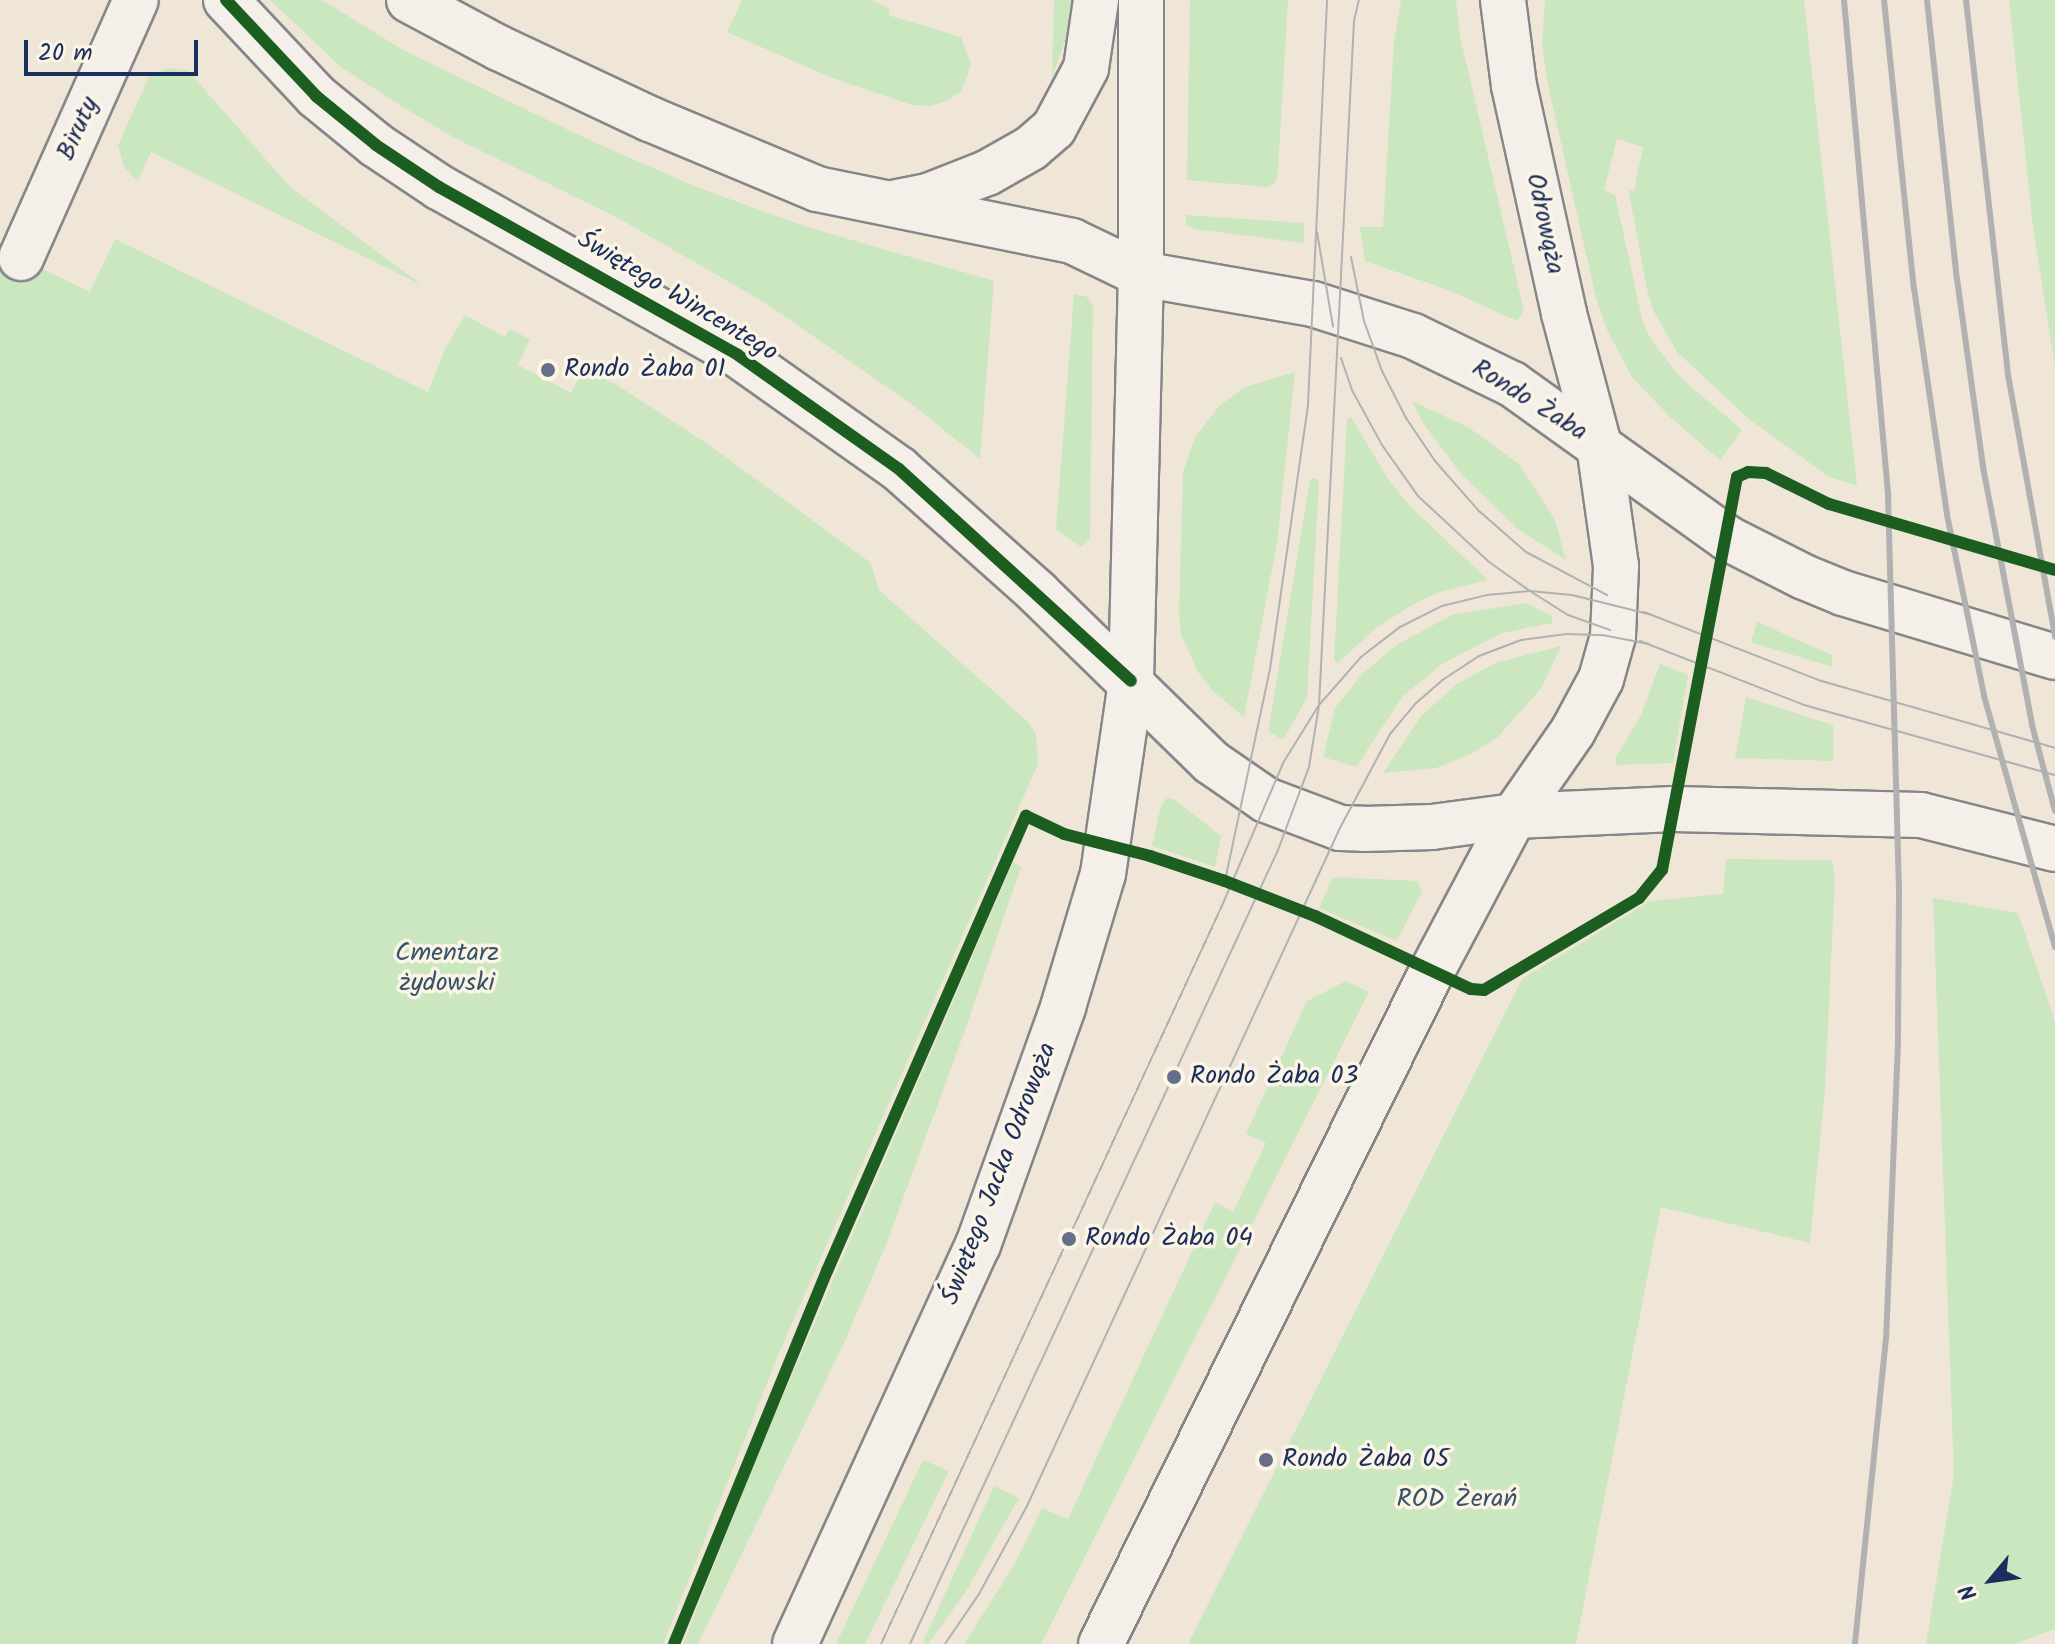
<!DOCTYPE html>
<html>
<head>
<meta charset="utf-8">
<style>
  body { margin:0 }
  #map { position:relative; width:2055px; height:1644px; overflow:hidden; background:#efe6d8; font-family:Kalam,sans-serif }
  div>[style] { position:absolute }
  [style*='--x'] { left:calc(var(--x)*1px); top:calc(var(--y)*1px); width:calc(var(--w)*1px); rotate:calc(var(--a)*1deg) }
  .green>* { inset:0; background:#cbe7bf }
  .roads { filter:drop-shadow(2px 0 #868689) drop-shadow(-2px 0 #868689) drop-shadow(0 2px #868689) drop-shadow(0 -2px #868689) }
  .street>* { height:44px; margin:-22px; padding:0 22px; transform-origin:22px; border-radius:22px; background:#f4f0e9 }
  .secondary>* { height:44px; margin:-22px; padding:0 22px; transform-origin:22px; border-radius:22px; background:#f4f0e9 }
  .tram>* { height:2px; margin:-1px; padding:0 1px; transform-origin:1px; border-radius:1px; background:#b1b1b2 }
  .rail>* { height:6px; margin:-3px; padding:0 3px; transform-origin:3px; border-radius:3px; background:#b1b1b2 }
  .cycleway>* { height:12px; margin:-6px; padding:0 6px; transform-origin:6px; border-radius:6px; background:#1b5e20 }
  .dots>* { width:22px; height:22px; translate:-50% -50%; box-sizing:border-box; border:4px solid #fcf5e5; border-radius:50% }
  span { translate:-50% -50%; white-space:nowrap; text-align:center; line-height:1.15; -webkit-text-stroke:7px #fcf5e5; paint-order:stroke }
  .street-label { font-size:26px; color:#1b2f5e }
  .poi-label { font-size:26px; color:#1b2f5e }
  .left { translate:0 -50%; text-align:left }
  .park-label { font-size:26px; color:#38546d }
  .north { position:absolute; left:1951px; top:1540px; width:80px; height:80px; -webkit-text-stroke:6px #fcf5e5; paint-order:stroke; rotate:241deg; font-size:22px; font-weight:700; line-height:32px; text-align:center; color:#1b2f5e }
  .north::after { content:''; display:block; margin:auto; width:28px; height:36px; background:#1b2f5e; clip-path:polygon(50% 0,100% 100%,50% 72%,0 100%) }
  .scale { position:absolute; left:24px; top:40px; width:174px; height:36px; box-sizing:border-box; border:4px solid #1b2f5e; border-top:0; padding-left:10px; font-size:24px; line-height:28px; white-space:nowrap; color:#1b2f5e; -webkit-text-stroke:6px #fcf5e5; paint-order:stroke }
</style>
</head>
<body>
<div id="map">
  <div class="green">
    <i style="clip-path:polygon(270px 0,322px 0,405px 51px,585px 138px,694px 186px,807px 227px,994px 281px,980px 459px,913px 405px,764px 302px,618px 218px,453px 137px,398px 104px,341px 67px)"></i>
    <i style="clip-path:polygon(742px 0,872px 0,890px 9px,888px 15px,961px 37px,971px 64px,966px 81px,960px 92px,947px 101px,930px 106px,912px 105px,832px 78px,727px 32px)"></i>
    <i style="clip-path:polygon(1054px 0,1071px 0,1071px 10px,1066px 38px,1052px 78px)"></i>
    <i style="clip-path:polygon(1190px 0,1288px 0,1278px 171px,1276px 182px,1268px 187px,1187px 180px)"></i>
    <i style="clip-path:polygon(1401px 0,1456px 0,1460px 36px,1524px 311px,1517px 321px,1451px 291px,1365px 261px,1360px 227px,1383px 227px,1394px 42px)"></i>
    <i style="clip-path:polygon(1545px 0,1804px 0,1857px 486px,1829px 477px,1749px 419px,1677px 352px,1654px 312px,1648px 294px,1628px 188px,1634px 191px,1643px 147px,1617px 139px,1604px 190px,1615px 195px,1643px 323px,1652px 341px,1682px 379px,1742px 430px,1720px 460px,1670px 417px,1632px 377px,1607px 330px,1596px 298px,1547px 81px,1542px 44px)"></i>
    <i style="clip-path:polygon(2009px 0,2055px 0,2055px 367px,2033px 227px)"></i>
    <i style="clip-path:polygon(169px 68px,187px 71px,196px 80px,290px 187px,422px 285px,151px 152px,138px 181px,124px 167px,118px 145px,150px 75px)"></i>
    <i style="clip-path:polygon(1186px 215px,1304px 223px,1304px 243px,1194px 229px,1186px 224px)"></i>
    <i style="clip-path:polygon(115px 239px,428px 392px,445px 349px,465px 315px,505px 337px,509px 329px,530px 339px,518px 365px,571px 393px,583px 369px,617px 385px,712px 447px,871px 563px,879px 590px,1027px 721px,1036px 734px,1038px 764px,779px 1353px,663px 1644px,0 1644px,0 248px,90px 292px)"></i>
    <i style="clip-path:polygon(1074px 294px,1086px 296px,1093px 305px,1090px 538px,1081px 547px,1056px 529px)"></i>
    <i style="clip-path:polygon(1295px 372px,1277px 543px,1244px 717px,1213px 691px,1198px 672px,1181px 634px,1179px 613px,1183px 472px,1195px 438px,1219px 406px,1245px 387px)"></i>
    <i style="clip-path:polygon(1412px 401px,1468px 427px,1519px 464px,1555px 520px,1566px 560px,1518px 529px,1462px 475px,1423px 423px)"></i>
    <i style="clip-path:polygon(1351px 417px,1388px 479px,1409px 505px,1488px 580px,1439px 592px,1414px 604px,1376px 628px,1338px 663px,1334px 661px,1347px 419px)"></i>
    <i style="clip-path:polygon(1315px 478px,1319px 481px,1307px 698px,1283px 740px,1268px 731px,1310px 480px)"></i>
    <i style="clip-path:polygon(1526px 603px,1552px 616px,1552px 623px,1502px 633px,1442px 664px,1403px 696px,1356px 767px,1323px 757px,1335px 708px,1363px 673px,1398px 644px,1452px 615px)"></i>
    <i style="clip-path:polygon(1757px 622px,1832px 655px,1832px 667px,1751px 642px)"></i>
    <i style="clip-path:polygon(1561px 646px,1542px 687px,1498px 737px,1471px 754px,1436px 768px,1383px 773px,1421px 716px,1457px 684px,1495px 663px)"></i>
    <i style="clip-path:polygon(1660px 664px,1688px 675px,1673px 763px,1617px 765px,1615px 759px,1641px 715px)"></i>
    <i style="clip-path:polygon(1746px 697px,1833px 725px,1833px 761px,1735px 758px)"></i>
    <i style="clip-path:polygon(1167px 798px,1174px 799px,1221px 836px,1215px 867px,1152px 846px,1161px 806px)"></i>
    <i style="clip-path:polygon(1726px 859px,1832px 860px,1835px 878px,1825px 1091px,1810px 1243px,1661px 1207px,1576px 1644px,1188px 1644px,1522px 979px,1650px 901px,1723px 894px)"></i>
    <i style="clip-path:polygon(1013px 862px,1021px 867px,964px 1033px,884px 1250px,844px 1343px,698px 1644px,683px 1644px,753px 1466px)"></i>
    <i style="clip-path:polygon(1333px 877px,1418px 881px,1422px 891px,1397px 941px,1319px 908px)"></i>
    <i style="clip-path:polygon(1933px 898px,2018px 913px,2055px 1021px,2055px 1629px,2015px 1644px,1926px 1644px,1954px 1475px)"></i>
    <i style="clip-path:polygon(1346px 981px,1369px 992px,1041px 1644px,964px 1644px,1013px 1567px,1042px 1508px,1068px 1519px,1215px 1202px,1233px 1212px,1266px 1143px,1246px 1134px,1307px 1001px)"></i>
    <i style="clip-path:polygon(923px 1460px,949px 1471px,865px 1644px,836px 1644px)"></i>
    <i style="clip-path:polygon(994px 1486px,1019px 1498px,965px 1593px,928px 1644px,923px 1642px)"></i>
  </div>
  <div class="roads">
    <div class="street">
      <i style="--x:21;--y:258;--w:282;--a:-66"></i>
    </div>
    <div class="secondary">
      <i style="--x:226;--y:0;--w:132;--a:46.8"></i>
      <i style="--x:316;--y:96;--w:77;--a:39.2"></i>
      <i style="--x:376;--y:145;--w:76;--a:33.7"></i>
      <i style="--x:439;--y:187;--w:343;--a:29.3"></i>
      <i style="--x:738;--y:355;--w:197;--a:35.3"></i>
      <i style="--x:899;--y:469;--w:186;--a:41.7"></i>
      <i style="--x:1038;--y:593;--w:242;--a:44.3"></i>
      <i style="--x:1211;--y:762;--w:67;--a:34.6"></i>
      <i style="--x:1266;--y:800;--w:79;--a:20.7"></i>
      <i style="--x:1340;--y:828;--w:24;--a:2"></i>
      <i style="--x:1364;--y:829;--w:68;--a:-1.7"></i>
      <i style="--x:1432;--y:827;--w:83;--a:-7.6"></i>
      <i style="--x:1514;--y:816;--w:160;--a:-2.5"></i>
      <i style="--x:1674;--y:809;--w:247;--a:1.4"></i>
      <i style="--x:1921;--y:815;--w:138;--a:14.2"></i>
      <i style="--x:409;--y:0;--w:102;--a:28.1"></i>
      <i style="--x:499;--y:48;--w:167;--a:25.2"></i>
      <i style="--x:650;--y:119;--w:181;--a:22.7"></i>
      <i style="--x:817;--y:189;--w:260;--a:11.5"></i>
      <i style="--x:1072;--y:241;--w:76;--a:25.6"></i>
      <i style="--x:1141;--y:274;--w:175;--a:9.9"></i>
      <i style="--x:1313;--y:304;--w:105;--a:17.7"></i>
      <i style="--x:1413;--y:336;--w:110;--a:25.9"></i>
      <i style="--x:1512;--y:384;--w:264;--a:35.6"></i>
      <i style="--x:1727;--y:538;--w:86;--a:26.9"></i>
      <i style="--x:1804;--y:577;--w:42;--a:22.3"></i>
      <i style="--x:1843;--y:593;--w:221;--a:16.8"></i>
      <i style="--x:897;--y:202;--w:32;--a:-11"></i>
      <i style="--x:928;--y:196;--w:63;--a:-21.3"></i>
      <i style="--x:987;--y:173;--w:51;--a:-29.6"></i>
      <i style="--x:1031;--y:148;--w:30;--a:-41"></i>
      <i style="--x:1054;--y:128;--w:68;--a:-61.9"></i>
      <i style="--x:1086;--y:68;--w:69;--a:-81.6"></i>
      <i style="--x:795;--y:1644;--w:439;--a:-65.4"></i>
      <i style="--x:978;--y:1245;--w:253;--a:-70.3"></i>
      <i style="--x:1063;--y:1007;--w:139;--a:-73.3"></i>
      <i style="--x:1103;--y:874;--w:195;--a:-81.7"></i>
      <i style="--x:1131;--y:681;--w:407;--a:-88.6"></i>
      <i style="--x:1141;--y:274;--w:274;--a:-90"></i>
      <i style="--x:1101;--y:1644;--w:750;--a:-63.81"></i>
      <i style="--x:1432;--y:971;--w:175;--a:-62.1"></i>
      <i style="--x:1514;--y:816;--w:103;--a:-55.2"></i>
      <i style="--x:1573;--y:731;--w:59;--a:-61.7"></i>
      <i style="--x:1601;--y:679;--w:45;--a:-74.4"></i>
      <i style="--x:1613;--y:636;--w:70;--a:-87.5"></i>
      <i style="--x:1616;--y:566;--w:122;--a:-98"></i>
      <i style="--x:1599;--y:445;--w:137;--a:-104.9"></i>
      <i style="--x:1564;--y:313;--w:232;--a:-102.4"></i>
      <i style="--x:1514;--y:86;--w:87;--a:-97.3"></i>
    </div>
  </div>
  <div class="tram">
    <i style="--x:1317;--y:232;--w:96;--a:80.4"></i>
    <i style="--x:1351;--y:257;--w:65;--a:78.5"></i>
    <i style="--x:1364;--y:321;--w:53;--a:70.2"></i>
    <i style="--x:1382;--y:371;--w:53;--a:62.9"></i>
    <i style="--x:1406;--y:418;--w:52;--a:56"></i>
    <i style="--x:1435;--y:461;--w:67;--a:48.7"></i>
    <i style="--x:1479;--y:511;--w:62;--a:41.1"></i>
    <i style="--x:1526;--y:552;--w:92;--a:28"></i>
    <i style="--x:1341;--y:358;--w:36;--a:71"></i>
    <i style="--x:1353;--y:392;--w:60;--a:61.3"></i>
    <i style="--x:1382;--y:445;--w:62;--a:54.8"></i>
    <i style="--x:1418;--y:496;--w:97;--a:42.9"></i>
    <i style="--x:1489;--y:562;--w:50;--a:35.3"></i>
    <i style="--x:1530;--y:591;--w:45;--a:32.3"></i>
    <i style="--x:1568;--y:615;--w:45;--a:19.7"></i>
    <i style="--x:1644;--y:612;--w:187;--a:21.3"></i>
    <i style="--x:1818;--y:680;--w:247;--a:16"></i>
    <i style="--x:1640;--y:641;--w:176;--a:21.3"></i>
    <i style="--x:1804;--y:705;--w:261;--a:15.6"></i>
    <i style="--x:1226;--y:876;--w:212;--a:-78"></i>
    <i style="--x:1270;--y:669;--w:268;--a:-81.8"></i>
    <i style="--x:1308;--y:404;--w:404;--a:-87.3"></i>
    <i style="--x:881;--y:1644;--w:811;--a:-65.21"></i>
    <i style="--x:1221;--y:908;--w:158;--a:-66.8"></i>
    <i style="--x:1283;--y:763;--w:68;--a:-58.2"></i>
    <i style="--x:1319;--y:705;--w:64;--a:-48.8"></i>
    <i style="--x:1361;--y:657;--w:49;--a:-37.6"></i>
    <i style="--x:1400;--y:627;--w:47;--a:-26.6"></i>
    <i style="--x:1442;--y:606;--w:46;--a:-13.7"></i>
    <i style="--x:1487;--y:595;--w:43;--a:-5.3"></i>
    <i style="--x:1530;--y:591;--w:42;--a:5.4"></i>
    <i style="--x:1572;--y:595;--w:82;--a:14"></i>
    <i style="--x:910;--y:1644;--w:875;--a:-65.13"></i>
    <i style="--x:1278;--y:850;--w:89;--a:-69.5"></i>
    <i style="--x:1309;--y:767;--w:63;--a:-80.8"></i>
    <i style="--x:1319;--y:705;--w:685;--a:-87.07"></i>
    <i style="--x:1354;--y:21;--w:22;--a:-77"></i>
    <i style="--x:945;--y:1644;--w:60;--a:-55.8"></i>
    <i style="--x:979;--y:1594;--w:100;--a:-61.4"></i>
    <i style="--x:1027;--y:1506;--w:747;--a:-65.22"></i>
    <i style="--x:1340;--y:828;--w:106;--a:-62"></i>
    <i style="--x:1390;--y:734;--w:39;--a:-50"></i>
    <i style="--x:1415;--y:704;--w:38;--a:-41"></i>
    <i style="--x:1444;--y:679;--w:42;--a:-33.3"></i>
    <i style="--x:1479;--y:656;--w:45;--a:-20.9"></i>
    <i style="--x:1521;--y:640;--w:46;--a:-7.4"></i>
    <i style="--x:1567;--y:634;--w:35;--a:2"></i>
    <i style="--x:1602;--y:635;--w:48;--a:10.8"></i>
  </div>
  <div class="rail">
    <i style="--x:1844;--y:0;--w:498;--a:84.9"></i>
    <i style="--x:1888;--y:496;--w:395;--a:88.4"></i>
    <i style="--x:1899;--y:891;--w:151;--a:90.4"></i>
    <i style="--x:1898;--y:1042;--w:296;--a:92.3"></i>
    <i style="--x:1886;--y:1338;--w:308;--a:95.8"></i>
    <i style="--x:1884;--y:0;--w:290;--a:84.1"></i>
    <i style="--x:1914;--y:288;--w:229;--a:81.7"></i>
    <i style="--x:1947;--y:515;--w:185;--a:78.4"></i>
    <i style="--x:1984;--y:696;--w:261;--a:74.2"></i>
    <i style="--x:1927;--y:0;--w:281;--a:83.9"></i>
    <i style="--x:1957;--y:279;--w:190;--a:82.1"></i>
    <i style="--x:1983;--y:467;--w:263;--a:79.2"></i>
    <i style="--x:2032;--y:725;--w:89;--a:75"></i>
    <i style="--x:1966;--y:0;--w:377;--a:83.6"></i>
    <i style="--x:2008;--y:375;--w:266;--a:79.8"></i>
  </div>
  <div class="cycleway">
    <i style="--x:226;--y:0;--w:132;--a:46.8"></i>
    <i style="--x:316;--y:96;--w:77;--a:39.2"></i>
    <i style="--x:376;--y:145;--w:76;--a:33.7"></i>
    <i style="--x:439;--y:187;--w:343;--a:29.3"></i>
    <i style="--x:738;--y:355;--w:197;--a:35.3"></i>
    <i style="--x:899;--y:469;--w:314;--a:42.4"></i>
    <i style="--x:674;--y:1644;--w:403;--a:-67.7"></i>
    <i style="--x:827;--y:1271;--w:497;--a:-66.4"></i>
    <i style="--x:1026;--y:816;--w:42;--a:25.3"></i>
    <i style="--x:1064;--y:834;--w:89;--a:14.3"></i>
    <i style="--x:1150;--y:856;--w:79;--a:18.4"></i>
    <i style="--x:1225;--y:881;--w:97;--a:21.3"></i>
    <i style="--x:1315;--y:916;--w:172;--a:25.1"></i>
    <i style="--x:1471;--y:989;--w:13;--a:4"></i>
    <i style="--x:1484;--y:990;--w:180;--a:-30.7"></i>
    <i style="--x:1639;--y:898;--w:36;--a:-51"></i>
    <i style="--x:1662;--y:870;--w:400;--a:-79.2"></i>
    <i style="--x:1737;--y:477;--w:12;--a:-24"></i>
    <i style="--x:1748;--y:472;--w:18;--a:3"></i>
    <i style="--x:1766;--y:473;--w:70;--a:26.2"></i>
    <i style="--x:1829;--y:504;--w:235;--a:16.3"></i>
  </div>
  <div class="dots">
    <i style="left:548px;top:370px;background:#656f89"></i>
    <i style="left:1174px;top:1077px;background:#656f89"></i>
    <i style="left:1069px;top:1239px;background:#656f89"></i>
    <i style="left:1266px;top:1460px;background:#656f89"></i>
  </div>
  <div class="street-label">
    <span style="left:79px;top:129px;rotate:-66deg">Biruty</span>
    <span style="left:1544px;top:224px;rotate:78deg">Odrowąża</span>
    <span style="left:677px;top:297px;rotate:31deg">Świętego Wincentego</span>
    <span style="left:1529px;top:401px;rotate:32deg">Rondo Żaba</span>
    <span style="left:1000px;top:1174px;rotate:-69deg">Świętego Jacka Odrowąża</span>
  </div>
  <div class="poi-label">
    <span class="left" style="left:564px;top:370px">Rondo Żaba 01</span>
    <span class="left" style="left:1190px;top:1077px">Rondo Żaba 03</span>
    <span class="left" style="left:1085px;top:1239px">Rondo Żaba 04</span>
    <span class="left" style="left:1282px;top:1460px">Rondo Żaba 05</span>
  </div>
  <div class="park-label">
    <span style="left:447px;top:969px">Cmentarz<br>żydowski</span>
    <span style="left:1457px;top:1500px">ROD Żerań</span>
  </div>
  <div class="north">N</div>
  <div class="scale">20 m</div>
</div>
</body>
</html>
